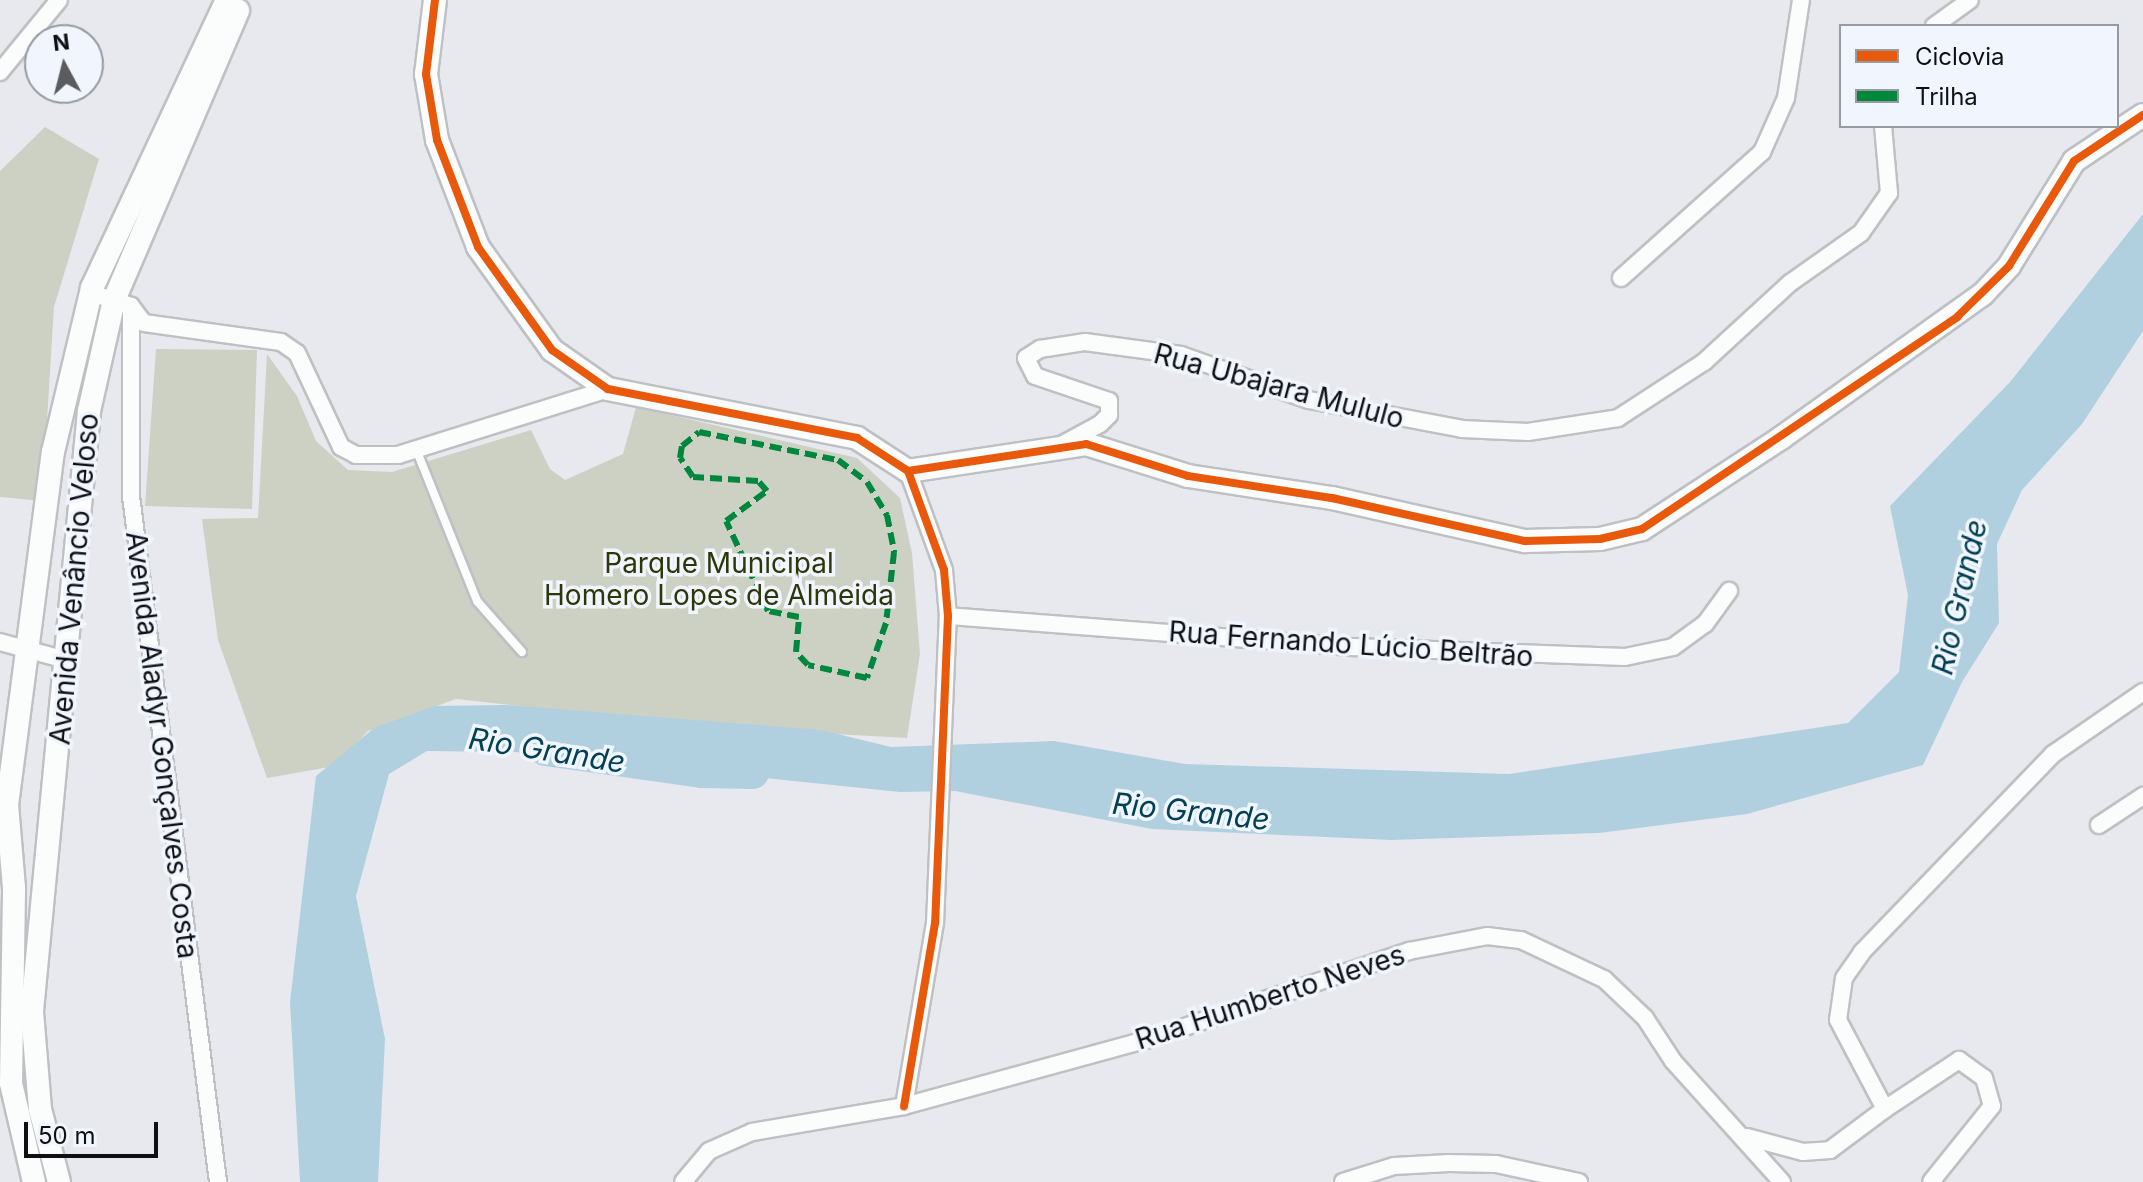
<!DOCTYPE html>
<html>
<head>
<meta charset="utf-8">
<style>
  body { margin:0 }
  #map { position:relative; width:2143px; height:1182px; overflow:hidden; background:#e7e9ee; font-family:Inter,sans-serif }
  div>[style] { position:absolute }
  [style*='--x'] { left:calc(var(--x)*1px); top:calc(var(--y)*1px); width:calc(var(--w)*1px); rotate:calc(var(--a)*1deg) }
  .green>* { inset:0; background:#cdd1c4 }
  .water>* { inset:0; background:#b1d0df }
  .river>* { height:32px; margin:-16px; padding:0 16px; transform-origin:16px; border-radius:16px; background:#b1d0df }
  .roads { filter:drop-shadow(2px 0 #bfc0c4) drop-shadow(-2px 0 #bfc0c4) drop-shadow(0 2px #bfc0c4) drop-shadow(0 -2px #bfc0c4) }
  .lane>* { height:8px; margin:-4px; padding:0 4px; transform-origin:4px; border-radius:4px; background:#fbfcfc }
  .street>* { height:16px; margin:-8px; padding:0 8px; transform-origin:8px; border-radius:8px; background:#fbfcfc }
  .secondary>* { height:22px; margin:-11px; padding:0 11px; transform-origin:11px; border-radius:11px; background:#fbfcfc }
  .quiet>* { height:6px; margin-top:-3px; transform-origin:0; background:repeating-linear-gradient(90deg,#00873e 0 12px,transparent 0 18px) }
  .cycleway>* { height:8px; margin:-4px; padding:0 4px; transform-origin:4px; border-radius:4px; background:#e8590c }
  span { translate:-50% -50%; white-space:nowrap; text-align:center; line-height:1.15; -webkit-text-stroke:7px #f1f6fe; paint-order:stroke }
  .street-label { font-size:28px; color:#0e1013 }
  .park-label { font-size:28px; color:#2f3608 }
  .water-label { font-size:30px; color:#024155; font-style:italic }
  .legend { position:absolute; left:1839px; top:24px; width:280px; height:104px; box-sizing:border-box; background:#f1f6fe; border:2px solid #969aa0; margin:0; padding:10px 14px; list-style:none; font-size:24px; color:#0e1013 }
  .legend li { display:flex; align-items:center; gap:16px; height:40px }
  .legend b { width:40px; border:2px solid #969aa0 }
  .north { position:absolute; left:24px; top:24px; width:80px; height:80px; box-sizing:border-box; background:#f1f6fe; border:2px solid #969aa0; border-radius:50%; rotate:353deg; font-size:22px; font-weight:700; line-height:32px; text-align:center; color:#0e1013 }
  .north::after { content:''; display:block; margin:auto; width:28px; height:36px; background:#5a5c60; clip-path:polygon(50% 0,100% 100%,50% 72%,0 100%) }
  .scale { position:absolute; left:24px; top:1122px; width:134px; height:36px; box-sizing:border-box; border:4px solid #0e1013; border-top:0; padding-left:10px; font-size:24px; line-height:28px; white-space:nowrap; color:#0e1013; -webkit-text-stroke:6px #f1f6fe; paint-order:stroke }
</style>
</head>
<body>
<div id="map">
  <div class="green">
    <i style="clip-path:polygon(45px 127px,99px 159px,54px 307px,42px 501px,0 497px,0 171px)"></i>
    <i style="clip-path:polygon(156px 349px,257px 350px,252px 509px,145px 506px)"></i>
    <i style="clip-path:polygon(267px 354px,297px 396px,316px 441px,348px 470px,392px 472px,531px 430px,550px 469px,565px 480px,623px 454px,636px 407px,857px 458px,900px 498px,912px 553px,920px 654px,907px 738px,709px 727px,456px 699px,368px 731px,335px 766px,267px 778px,218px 640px,202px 519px,258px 518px)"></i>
  </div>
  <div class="water">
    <i style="clip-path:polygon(2143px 214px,2143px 331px,2082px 424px,2022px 490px,1997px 544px,1999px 623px,1962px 682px,1923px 765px,1747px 814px,1599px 833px,1392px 840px,1152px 829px,955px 791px,900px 792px,515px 752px,427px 751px,389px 774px,356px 896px,385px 1039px,378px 1182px,300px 1182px,290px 1002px,316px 776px,374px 728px,434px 706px,507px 705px,821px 730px,891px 747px,1054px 741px,1185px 764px,1509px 774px,1848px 723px,1899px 672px,1908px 595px,1890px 506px,2010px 382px)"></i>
  </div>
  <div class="river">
    <i style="--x:545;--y:750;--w:158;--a:8"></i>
    <i style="--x:701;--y:772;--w:52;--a:1.1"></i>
  </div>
  <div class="roads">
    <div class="lane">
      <i style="--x:416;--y:449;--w:164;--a:68.1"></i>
      <i style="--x:477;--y:601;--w:68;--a:48.6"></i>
    </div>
    <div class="street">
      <i style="--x:1934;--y:26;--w:44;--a:-35.8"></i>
      <i style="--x:0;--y:72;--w:93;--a:-50.7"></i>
      <i style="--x:1621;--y:278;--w:189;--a:-41.8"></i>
      <i style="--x:1762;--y:152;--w:59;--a:-66"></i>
      <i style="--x:1786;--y:98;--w:99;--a:-81.3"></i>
      <i style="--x:91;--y:293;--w:42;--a:18"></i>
      <i style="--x:131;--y:306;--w:21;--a:53"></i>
      <i style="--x:144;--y:323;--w:138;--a:7.9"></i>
      <i style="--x:281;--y:342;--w:19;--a:35"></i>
      <i style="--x:297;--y:353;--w:104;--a:64.9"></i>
      <i style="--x:341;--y:447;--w:17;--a:28"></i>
      <i style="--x:356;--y:455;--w:42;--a:0"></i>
      <i style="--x:398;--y:455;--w:220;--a:-17.4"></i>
      <i style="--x:131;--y:306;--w:190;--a:90"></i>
      <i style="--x:131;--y:496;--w:691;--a:82.77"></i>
      <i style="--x:1063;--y:444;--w:42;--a:-28.4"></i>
      <i style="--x:1100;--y:424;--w:13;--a:-45"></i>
      <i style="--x:1109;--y:415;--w:14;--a:-90"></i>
      <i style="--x:1109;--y:401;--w:78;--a:-161.3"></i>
      <i style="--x:1035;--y:376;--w:20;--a:-117"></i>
      <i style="--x:1026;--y:358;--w:17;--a:-33"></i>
      <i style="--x:1040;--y:349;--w:46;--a:-8.8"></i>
      <i style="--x:1085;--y:342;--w:97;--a:7.7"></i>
      <i style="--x:1181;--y:355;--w:136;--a:19.4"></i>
      <i style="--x:1309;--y:400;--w:156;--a:10.7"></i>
      <i style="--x:1462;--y:429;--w:66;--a:2.6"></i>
      <i style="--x:1528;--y:432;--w:91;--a:-8.8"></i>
      <i style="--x:1618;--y:418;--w:103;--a:-33.1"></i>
      <i style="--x:1704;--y:362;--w:117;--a:-42.6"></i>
      <i style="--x:1790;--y:283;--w:87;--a:-35.2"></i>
      <i style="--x:1861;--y:233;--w:49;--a:-55"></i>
      <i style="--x:1889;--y:193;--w:67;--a:-95.1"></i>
      <i style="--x:948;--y:616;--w:406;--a:4.4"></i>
      <i style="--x:1353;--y:647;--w:272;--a:2.1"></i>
      <i style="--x:1625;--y:657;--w:49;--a:-11.8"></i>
      <i style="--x:1673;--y:647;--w:39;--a:-36"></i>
      <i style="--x:1705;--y:624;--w:41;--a:-54"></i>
      <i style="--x:0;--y:642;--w:68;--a:15.3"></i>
      <i style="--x:2099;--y:825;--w:53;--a:-33.4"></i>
      <i style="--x:904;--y:1106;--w:186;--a:-80.4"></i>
      <i style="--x:935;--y:923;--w:307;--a:-87.6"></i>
      <i style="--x:948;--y:616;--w:46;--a:-95"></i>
      <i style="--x:944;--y:570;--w:105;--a:-110"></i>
      <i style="--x:1885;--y:1109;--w:89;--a:-33.5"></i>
      <i style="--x:1959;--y:1060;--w:31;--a:36"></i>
      <i style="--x:1984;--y:1078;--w:29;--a:74"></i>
      <i style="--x:1992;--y:1106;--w:97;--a:128.8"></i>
      <i style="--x:1747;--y:1137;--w:58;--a:15"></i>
      <i style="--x:1803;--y:1152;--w:27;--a:-4"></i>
      <i style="--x:1830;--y:1150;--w:69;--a:-36.7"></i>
      <i style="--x:1885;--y:1109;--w:101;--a:-117.8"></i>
      <i style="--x:1838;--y:1020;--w:42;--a:-81.9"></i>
      <i style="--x:1844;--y:978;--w:32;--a:-55"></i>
      <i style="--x:1862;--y:952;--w:275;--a:-46"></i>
      <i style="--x:2053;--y:754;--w:109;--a:-34.6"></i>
      <i style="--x:683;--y:1182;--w:40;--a:-50"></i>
      <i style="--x:709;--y:1151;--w:47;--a:-23.8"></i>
      <i style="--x:752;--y:1132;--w:154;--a:-9.7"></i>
      <i style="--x:904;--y:1106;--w:251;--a:-15.3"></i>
      <i style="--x:1146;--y:1040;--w:278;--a:-18.7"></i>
      <i style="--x:1409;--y:951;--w:79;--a:-10.9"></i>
      <i style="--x:1487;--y:936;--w:34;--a:7"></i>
      <i style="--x:1521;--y:940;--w:92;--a:25.2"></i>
      <i style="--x:1604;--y:979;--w:57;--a:43.6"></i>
      <i style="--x:1645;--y:1018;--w:51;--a:56.9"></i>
      <i style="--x:1673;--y:1061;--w:163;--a:48"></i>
      <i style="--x:1343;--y:1182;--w:53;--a:-17.4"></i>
      <i style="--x:1394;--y:1166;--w:55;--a:-3.1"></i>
      <i style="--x:1449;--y:1163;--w:47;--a:1.2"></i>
      <i style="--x:1496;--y:1164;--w:85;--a:12.2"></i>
    </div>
    <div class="secondary">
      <i style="--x:435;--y:0;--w:75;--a:96.9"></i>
      <i style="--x:426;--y:74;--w:67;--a:80.5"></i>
      <i style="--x:437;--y:140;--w:115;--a:69"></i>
      <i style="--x:478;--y:247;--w:127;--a:54.3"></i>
      <i style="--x:552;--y:350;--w:68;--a:34.9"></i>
      <i style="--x:608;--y:389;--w:254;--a:11.1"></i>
      <i style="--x:857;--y:438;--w:61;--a:32.9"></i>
      <i style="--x:908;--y:471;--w:180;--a:-8.6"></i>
      <i style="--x:1086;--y:444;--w:107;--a:17.4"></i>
      <i style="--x:1188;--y:476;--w:146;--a:8.7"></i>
      <i style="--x:1332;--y:498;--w:198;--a:12.6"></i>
      <i style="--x:1525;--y:541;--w:75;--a:-1.5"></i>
      <i style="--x:1600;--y:539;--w:43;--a:-13.4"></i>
      <i style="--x:1642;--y:529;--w:166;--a:-33.2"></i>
      <i style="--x:1781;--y:438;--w:248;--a:-35.5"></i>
      <i style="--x:1983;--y:294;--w:38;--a:-47"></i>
      <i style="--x:2009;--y:266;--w:123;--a:-58.2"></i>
      <i style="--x:2074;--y:161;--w:83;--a:-33.7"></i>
      <i style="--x:34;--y:1182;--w:102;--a:-103.1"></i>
      <i style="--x:11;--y:1083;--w:195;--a:-89.1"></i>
      <i style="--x:14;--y:888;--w:83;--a:-94.8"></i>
      <i style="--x:7;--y:805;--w:356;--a:-82.6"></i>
      <i style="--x:53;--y:452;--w:169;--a:-76.6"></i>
      <i style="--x:92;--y:288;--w:318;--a:-64.9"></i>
      <i style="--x:59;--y:1182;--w:75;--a:-104.6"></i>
      <i style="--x:40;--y:1109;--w:98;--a:-94.7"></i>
      <i style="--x:32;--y:1011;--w:603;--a:-84.57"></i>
      <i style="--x:89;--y:411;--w:114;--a:-77.3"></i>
      <i style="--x:114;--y:300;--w:315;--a:-66.8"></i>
    </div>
  </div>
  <div class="quiet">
    <i style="--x:699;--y:432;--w:142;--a:11.4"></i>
    <i style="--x:838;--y:460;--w:36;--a:37"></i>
    <i style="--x:867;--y:482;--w:39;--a:59"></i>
    <i style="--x:887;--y:515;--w:38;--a:79"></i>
    <i style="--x:894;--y:552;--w:71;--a:96.4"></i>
    <i style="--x:886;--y:623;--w:58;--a:109.1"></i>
    <i style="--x:867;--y:678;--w:60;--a:-167.6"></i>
    <i style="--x:808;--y:665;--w:18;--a:-133"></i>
    <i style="--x:796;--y:652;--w:35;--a:-85"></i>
    <i style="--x:799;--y:617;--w:32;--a:-169"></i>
    <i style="--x:768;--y:611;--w:99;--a:-115"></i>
    <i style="--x:726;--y:521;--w:51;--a:-36.2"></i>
    <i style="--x:767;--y:491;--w:13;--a:-132"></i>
    <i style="--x:758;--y:481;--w:65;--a:-176.5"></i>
    <i style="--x:693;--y:477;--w:23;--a:-124"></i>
    <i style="--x:680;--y:458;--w:12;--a:-81"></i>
    <i style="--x:682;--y:446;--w:22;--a:-39"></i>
  </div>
  <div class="cycleway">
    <i style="--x:435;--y:0;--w:75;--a:96.9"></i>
    <i style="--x:426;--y:74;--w:67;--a:80.5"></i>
    <i style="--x:437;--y:140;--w:115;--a:69"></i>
    <i style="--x:478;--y:247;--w:127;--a:54.3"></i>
    <i style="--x:552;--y:350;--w:68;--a:34.9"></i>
    <i style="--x:608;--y:389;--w:254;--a:11.1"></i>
    <i style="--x:857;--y:438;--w:61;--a:32.9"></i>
    <i style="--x:908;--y:471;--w:105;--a:70"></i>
    <i style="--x:944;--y:570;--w:46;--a:85"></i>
    <i style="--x:948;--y:616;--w:307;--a:92.4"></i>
    <i style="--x:935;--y:923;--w:186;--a:99.6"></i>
    <i style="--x:908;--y:471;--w:180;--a:-8.6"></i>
    <i style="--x:1086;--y:444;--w:107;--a:17.4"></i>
    <i style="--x:1188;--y:476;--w:146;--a:8.7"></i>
    <i style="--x:1332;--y:498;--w:198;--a:12.6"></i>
    <i style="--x:1525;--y:541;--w:75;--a:-1.5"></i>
    <i style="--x:1600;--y:539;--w:43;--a:-13.4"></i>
    <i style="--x:1642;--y:529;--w:380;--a:-33.9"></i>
    <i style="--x:1957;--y:317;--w:73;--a:-44.4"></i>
    <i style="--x:2009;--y:266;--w:123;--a:-58.2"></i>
    <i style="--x:2074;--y:161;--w:83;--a:-33.7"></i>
  </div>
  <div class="street-label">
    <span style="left:1279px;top:386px;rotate:15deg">Rua Ubajara Mululo</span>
    <span style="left:74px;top:579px;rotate:-85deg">Avenida Venâncio Veloso</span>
    <span style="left:1351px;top:644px;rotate:4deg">Rua Fernando Lúcio Beltrão</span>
    <span style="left:162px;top:745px;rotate:83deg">Avenida Aladyr Gonçalves Costa</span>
    <span style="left:1270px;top:997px;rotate:-18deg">Rua Humberto Neves</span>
  </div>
  <div class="park-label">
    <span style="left:719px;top:579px">Parque Municipal<br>Homero Lopes de Almeida</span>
  </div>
  <div class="water-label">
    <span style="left:1959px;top:597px;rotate:-77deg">Rio Grande</span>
    <span style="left:547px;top:750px;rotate:9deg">Rio Grande</span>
    <span style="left:1191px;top:811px;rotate:6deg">Rio Grande</span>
  </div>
  <ul class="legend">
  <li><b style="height:10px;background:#e8590c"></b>Ciclovia</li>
  <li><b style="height:10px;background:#00873e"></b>Trilha</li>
  </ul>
  <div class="north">N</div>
  <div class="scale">50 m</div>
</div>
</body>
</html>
